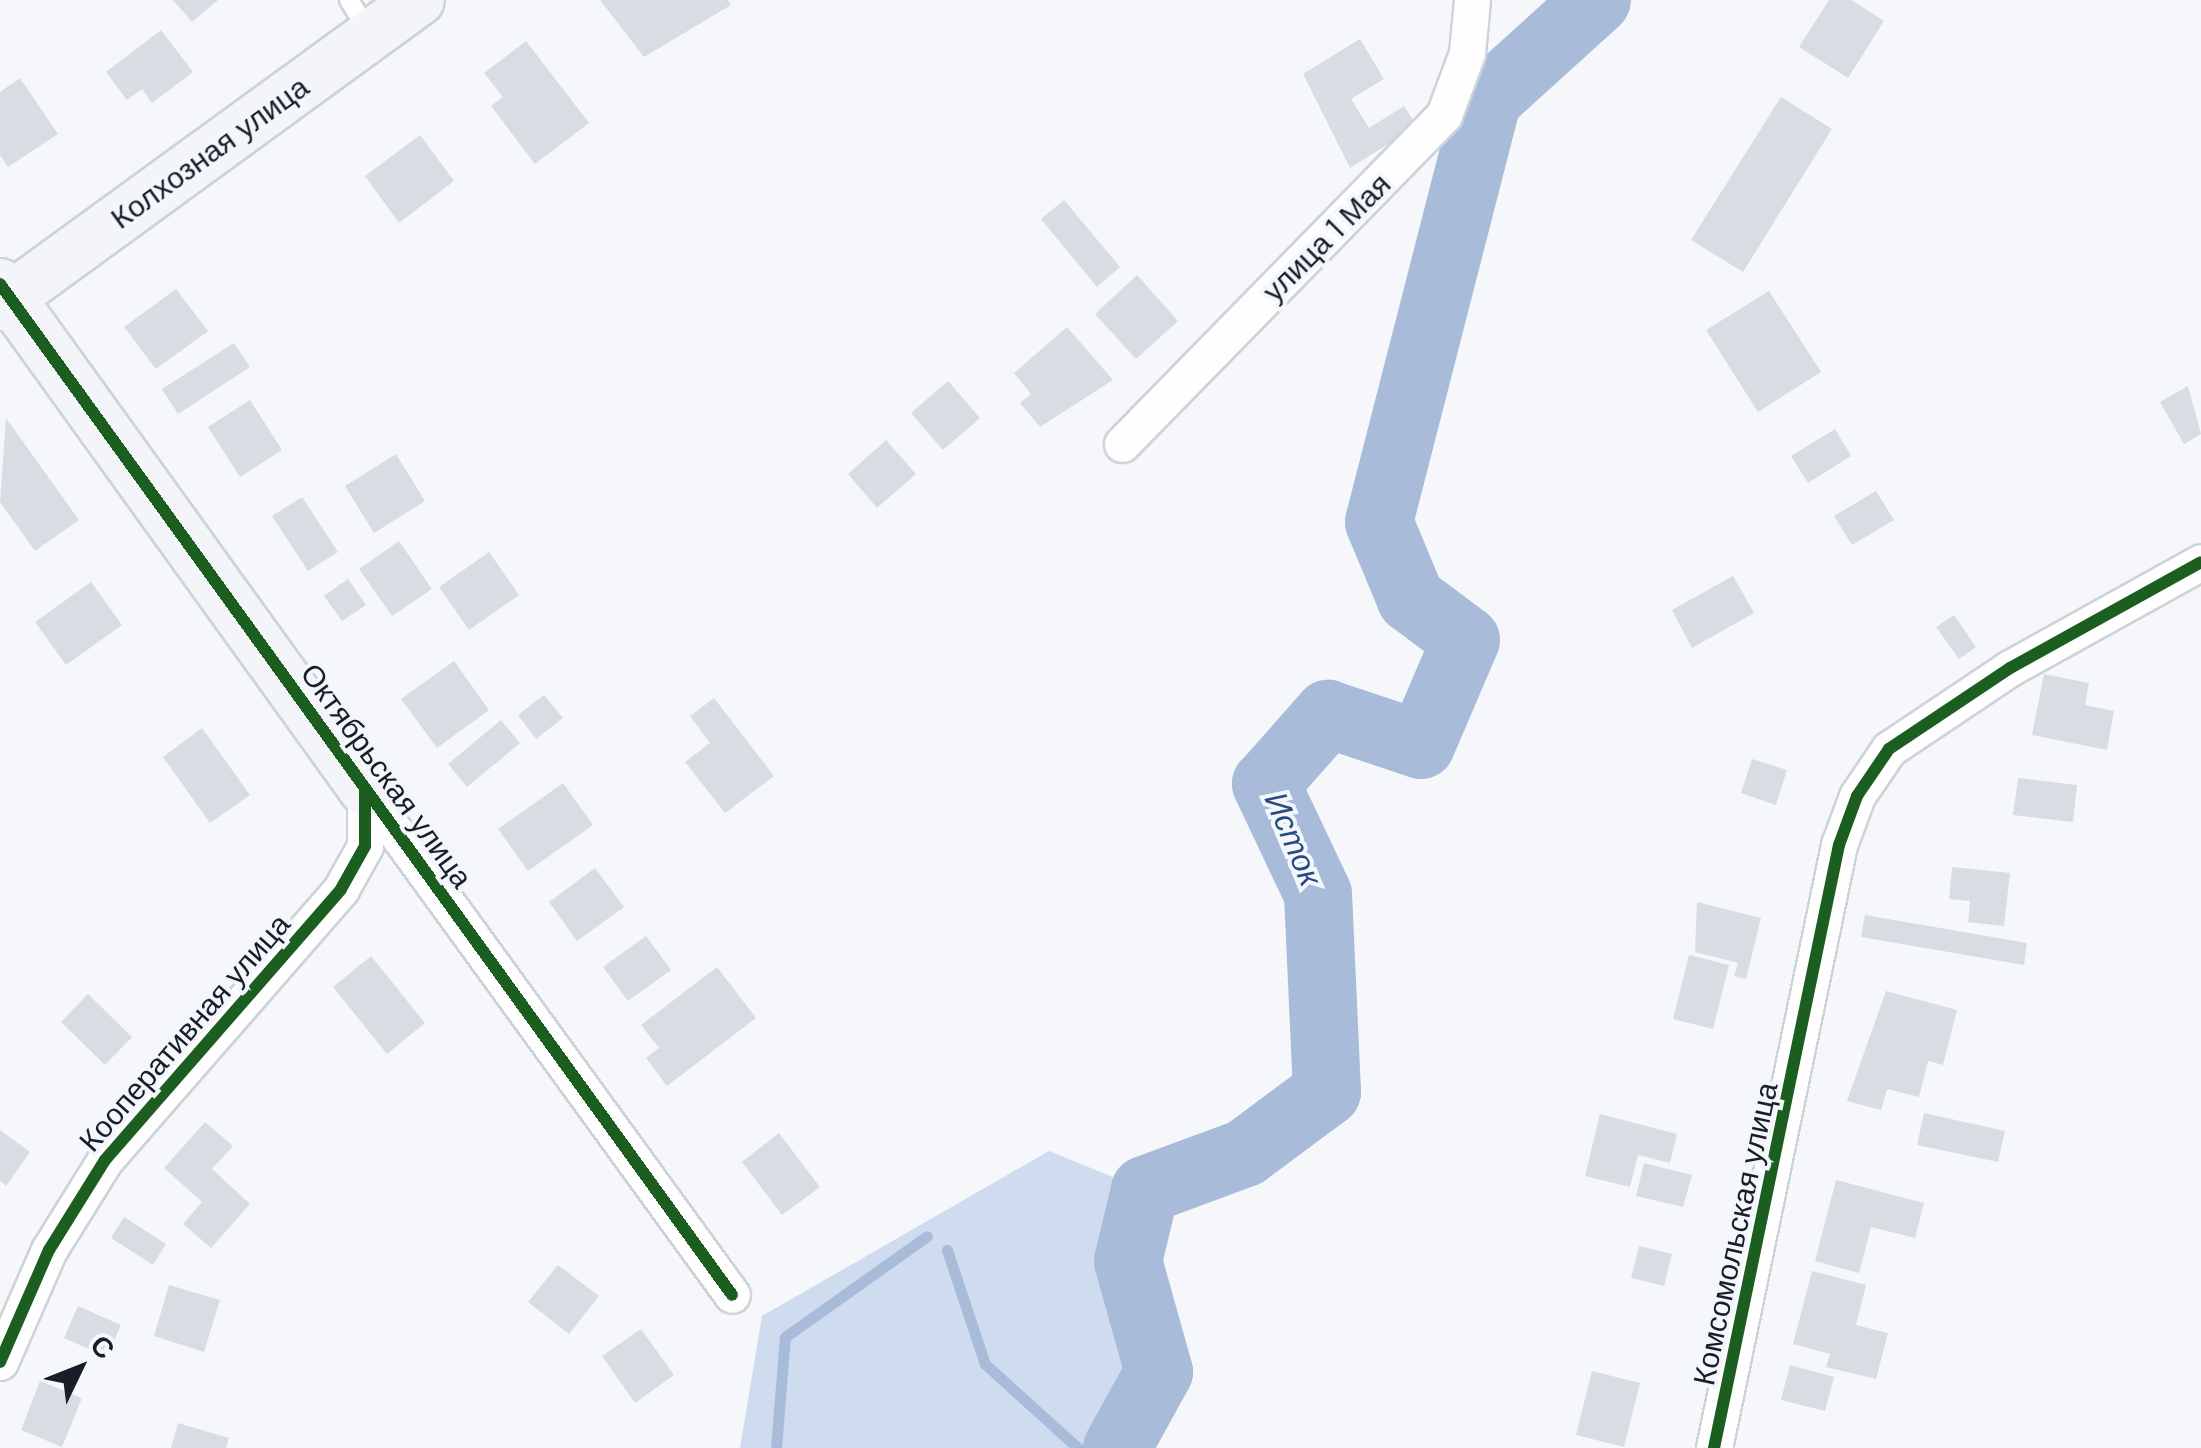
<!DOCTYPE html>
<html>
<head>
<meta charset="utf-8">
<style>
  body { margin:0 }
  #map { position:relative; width:2201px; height:1448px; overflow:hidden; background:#f5f7fa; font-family:"DM Sans",sans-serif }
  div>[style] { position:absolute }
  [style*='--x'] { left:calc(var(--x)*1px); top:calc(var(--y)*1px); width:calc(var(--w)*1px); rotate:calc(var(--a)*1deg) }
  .green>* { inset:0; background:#cfdcf0 }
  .stream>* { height:11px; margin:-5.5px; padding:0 5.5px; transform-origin:5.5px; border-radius:5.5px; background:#a8bbd8 }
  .river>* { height:68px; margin:-34px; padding:0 34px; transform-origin:34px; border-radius:34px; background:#a8bbd8 }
  .building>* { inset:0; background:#d8dde4 }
  .roads { filter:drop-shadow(2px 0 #ced3d9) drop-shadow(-2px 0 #ced3d9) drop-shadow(0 2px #ced3d9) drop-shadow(0 -2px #ced3d9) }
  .lane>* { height:18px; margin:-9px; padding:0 9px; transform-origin:9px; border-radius:9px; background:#fefefe }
  .street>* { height:35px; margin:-17.5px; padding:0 17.5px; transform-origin:17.5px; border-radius:17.5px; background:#fefefe }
  .secondary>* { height:50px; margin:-25px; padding:0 25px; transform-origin:25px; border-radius:25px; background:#f3f5f9 }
  .cycleway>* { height:12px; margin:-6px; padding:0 6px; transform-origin:6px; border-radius:6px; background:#1b5e20 }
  span { translate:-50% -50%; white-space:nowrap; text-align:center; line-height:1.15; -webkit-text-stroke:8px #f3f7fc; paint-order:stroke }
  .street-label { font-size:30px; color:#181e27 }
  .water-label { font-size:32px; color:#2a4a7f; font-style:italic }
  .north { position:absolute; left:30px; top:1318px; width:100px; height:100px; -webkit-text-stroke:8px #f3f7fc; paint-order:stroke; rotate:47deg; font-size:28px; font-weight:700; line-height:40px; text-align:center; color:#181e27 }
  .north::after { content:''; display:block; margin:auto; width:35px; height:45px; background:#181e27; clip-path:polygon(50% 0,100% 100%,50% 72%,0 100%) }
</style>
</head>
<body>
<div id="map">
  <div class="green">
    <i style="clip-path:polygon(1049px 1151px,1145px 1190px,1128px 1262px,1159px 1372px,1117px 1448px,740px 1448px,762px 1316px)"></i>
  </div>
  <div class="stream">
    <i style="--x:947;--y:1250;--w:120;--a:71.6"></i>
    <i style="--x:985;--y:1364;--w:125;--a:42.1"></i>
    <i style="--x:776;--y:1448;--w:111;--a:-85.4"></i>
    <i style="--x:785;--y:1337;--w:174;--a:-35.4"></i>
  </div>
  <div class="river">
    <i style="--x:1117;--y:1448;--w:87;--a:-61.1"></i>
    <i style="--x:1159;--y:1372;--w:115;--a:-105.6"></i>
    <i style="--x:1128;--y:1261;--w:73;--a:-76.5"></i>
    <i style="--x:1145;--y:1190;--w:107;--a:-20.3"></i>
    <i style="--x:1245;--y:1153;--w:102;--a:-36.6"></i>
    <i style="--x:1327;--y:1092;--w:198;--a:-92.6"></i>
    <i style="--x:1318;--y:894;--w:122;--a:-115.3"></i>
    <i style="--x:1266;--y:784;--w:94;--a:-48.5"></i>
    <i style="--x:1328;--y:714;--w:98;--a:18.4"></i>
    <i style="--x:1421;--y:745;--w:114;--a:-66.8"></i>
    <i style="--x:1466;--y:640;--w:69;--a:-143.3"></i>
    <i style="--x:1411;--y:599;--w:83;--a:-112.6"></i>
    <i style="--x:1379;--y:522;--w:437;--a:-75.6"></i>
    <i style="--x:1488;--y:99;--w:147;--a:-42.2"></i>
  </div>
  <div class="building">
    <i style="clip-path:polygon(173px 0,218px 0,192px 22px)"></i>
    <i style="clip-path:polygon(600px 0,728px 0,731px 5px,644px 57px)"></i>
    <i style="clip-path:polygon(1829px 0,1851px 0,1884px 21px,1848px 78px,1799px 47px)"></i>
    <i style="clip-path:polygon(161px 30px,193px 72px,152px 103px,142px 89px,127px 100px,106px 72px)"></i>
    <i style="clip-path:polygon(1360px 39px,1384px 79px,1351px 99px,1369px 128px,1404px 106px,1417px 126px,1350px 168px,1303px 74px)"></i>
    <i style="clip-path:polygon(526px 41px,589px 123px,535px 164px,491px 106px,503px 97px,484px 73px)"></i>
    <i style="clip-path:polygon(20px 78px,58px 134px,8px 167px,0 155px,0 92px)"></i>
    <i style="clip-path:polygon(1781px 97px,1832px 129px,1743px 272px,1691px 240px)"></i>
    <i style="clip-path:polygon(420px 135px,454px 181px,399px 223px,365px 176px)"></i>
    <i style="clip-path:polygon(1064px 200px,1120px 267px,1097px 287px,1041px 219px)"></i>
    <i style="clip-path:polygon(1137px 275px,1178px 321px,1136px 359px,1095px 314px)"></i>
    <i style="clip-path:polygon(176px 289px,208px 331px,156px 369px,124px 327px)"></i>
    <i style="clip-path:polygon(1769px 291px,1821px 372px,1758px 412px,1706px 330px)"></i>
    <i style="clip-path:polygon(1067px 327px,1113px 380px,1040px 427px,1020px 403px,1031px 394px,1014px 373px)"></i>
    <i style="clip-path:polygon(234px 343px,250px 367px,178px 414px,162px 389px)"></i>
    <i style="clip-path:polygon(948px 381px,980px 418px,943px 450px,911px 413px)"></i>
    <i style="clip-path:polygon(2188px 386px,2201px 434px,2184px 444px,2160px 402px)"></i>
    <i style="clip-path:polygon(250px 400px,282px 450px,240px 477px,208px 427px)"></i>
    <i style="clip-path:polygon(6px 418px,79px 520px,35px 551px,0 502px)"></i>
    <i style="clip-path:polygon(1835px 429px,1851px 456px,1808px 483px,1791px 456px)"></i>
    <i style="clip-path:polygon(886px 440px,916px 474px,877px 508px,848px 474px)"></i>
    <i style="clip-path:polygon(396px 454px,425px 501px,374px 533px,345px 486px)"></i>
    <i style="clip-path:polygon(1876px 491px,1894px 520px,1852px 545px,1834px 516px)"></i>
    <i style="clip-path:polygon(302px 497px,338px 552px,308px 571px,272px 516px)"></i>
    <i style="clip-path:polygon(399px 541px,432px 589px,392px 616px,359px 569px)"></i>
    <i style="clip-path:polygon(489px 552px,519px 595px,469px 630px,439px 587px)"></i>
    <i style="clip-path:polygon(1733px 576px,1754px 613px,1692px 648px,1672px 610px)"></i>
    <i style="clip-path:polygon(348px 579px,366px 605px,342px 621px,324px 596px)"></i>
    <i style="clip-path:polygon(91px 582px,122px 625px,66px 665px,35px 622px)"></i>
    <i style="clip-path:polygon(1954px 615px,1976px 647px,1959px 659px,1936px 627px)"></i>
    <i style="clip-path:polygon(454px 661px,489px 710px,437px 748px,401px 699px)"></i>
    <i style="clip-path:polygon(2044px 674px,2089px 683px,2085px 705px,2114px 711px,2107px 750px,2032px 735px)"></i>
    <i style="clip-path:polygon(544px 695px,563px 718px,536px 739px,518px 715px)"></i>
    <i style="clip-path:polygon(714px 698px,774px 776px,725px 813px,685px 762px,710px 743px,690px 716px)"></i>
    <i style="clip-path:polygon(501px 720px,520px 743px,467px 787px,448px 764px)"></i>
    <i style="clip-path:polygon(202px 728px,250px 795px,210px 823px,163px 757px)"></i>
    <i style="clip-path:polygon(1752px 759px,1787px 770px,1776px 805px,1741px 793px)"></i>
    <i style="clip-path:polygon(2018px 778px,2077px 785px,2073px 822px,2013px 815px)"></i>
    <i style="clip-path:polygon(563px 783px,593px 825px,528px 871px,498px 829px)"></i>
    <i style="clip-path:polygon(1952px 867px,2010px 873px,2004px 926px,1968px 922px,1970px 901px,1949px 899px)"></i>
    <i style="clip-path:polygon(595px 868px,624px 907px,577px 941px,549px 902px)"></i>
    <i style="clip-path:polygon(1697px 902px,1761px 918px,1746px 979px,1734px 976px,1738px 963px,1695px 952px)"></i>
    <i style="clip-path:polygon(1865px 915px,2027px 943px,2024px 965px,1861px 937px)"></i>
    <i style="clip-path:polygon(646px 936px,671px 970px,628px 1001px,603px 967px)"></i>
    <i style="clip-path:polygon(1689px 955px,1729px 965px,1713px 1029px,1673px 1019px)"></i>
    <i style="clip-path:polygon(371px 956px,425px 1023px,387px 1054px,333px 987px)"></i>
    <i style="clip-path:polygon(717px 967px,756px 1018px,667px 1086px,646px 1058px,659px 1048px,641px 1025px)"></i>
    <i style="clip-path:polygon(1886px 991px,1957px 1010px,1943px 1065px,1928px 1061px,1919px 1097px,1887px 1089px,1881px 1110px,1847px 1101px)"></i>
    <i style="clip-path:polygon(88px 994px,132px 1037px,105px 1065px,61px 1022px)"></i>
    <i style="clip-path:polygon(1924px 1113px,2005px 1131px,1998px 1162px,1917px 1145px)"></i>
    <i style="clip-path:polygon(1600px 1114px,1677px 1134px,1670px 1163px,1638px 1155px,1630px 1187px,1585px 1176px)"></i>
    <i style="clip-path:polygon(205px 1122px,233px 1146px,212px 1169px,250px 1204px,211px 1248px,183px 1224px,202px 1202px,164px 1168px)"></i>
    <i style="clip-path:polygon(0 1130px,30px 1152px,6px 1186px,0 1181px)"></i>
    <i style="clip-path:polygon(779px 1133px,820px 1187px,782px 1215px,742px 1162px)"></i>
    <i style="clip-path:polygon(1644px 1163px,1692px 1175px,1683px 1207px,1636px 1196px)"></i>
    <i style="clip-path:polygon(1836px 1180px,1924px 1203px,1915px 1238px,1871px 1227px,1859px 1273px,1815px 1261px)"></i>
    <i style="clip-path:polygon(124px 1217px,166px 1244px,153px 1265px,111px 1238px)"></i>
    <i style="clip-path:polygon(1639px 1246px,1672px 1254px,1664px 1286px,1631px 1278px)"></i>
    <i style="clip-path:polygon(558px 1265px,599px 1296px,569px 1334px,528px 1302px)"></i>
    <i style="clip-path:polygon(1812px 1271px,1866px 1285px,1856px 1325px,1888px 1333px,1876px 1379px,1826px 1367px,1830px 1354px,1793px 1344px)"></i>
    <i style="clip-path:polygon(169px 1285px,220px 1300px,204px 1352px,154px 1336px)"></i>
    <i style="clip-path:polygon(78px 1306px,121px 1325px,107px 1357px,64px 1338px)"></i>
    <i style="clip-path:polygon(641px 1329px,674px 1375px,635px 1403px,602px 1356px)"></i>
    <i style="clip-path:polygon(1790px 1365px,1834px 1377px,1825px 1411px,1781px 1400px)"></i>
    <i style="clip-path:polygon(1592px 1371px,1640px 1383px,1624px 1447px,1576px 1435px)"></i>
    <i style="clip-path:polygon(40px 1381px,82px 1398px,62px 1447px,21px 1430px)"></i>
    <i style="clip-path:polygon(178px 1423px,229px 1438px,226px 1448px,171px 1448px)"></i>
  </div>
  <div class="roads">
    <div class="lane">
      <i style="--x:349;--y:0;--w:39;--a:58"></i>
    </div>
    <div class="street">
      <i style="--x:1122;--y:444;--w:460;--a:-45.6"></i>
      <i style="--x:1444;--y:115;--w:66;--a:-69.6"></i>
      <i style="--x:1467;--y:53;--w:53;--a:-84.6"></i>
      <i style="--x:365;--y:790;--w:624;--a:53.99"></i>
      <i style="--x:0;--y:1362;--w:122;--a:-66.4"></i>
      <i style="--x:49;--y:1250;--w:106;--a:-58.1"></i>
      <i style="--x:105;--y:1160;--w:359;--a:-48.9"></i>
      <i style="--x:341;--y:889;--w:49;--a:-60.8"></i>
      <i style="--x:365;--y:846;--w:56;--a:-90"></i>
      <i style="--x:1714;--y:1448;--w:616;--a:-78.29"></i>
      <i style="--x:1839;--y:845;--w:52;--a:-69.8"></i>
      <i style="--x:1857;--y:796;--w:57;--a:-55.8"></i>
      <i style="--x:1889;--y:749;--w:146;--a:-33.8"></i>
      <i style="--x:2010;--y:668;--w:218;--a:-29"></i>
    </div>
    <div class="secondary">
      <i style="--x:0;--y:284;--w:624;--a:54.2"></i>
      <i style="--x:0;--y:305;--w:518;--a:-36.05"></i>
    </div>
  </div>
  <div class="cycleway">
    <i style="--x:0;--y:284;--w:1248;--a:54.09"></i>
    <i style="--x:0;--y:1362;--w:122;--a:-66.4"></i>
    <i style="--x:49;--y:1250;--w:106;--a:-58.1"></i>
    <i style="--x:105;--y:1160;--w:359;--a:-48.9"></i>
    <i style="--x:341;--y:889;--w:49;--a:-60.8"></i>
    <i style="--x:365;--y:846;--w:56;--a:-90"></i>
    <i style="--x:1714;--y:1448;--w:616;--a:-78.29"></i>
    <i style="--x:1839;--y:845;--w:52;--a:-69.8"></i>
    <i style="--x:1857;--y:796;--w:57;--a:-55.8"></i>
    <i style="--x:1889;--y:749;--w:146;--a:-33.8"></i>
    <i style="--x:2010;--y:668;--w:218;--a:-29"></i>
  </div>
  <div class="street-label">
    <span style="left:210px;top:153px;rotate:-36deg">Колхозная улица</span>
    <span style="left:1327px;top:238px;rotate:-45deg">улица 1 Мая</span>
    <span style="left:386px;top:776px;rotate:54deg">Октябрьская улица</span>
    <span style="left:185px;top:1033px;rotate:-49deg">Кооперативная улица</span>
    <span style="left:1736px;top:1234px;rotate:-78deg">Комсомольская улица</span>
  </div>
  <div class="water-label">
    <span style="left:1293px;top:839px;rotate:67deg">Исток</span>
  </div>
  <div class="north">С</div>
</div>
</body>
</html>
